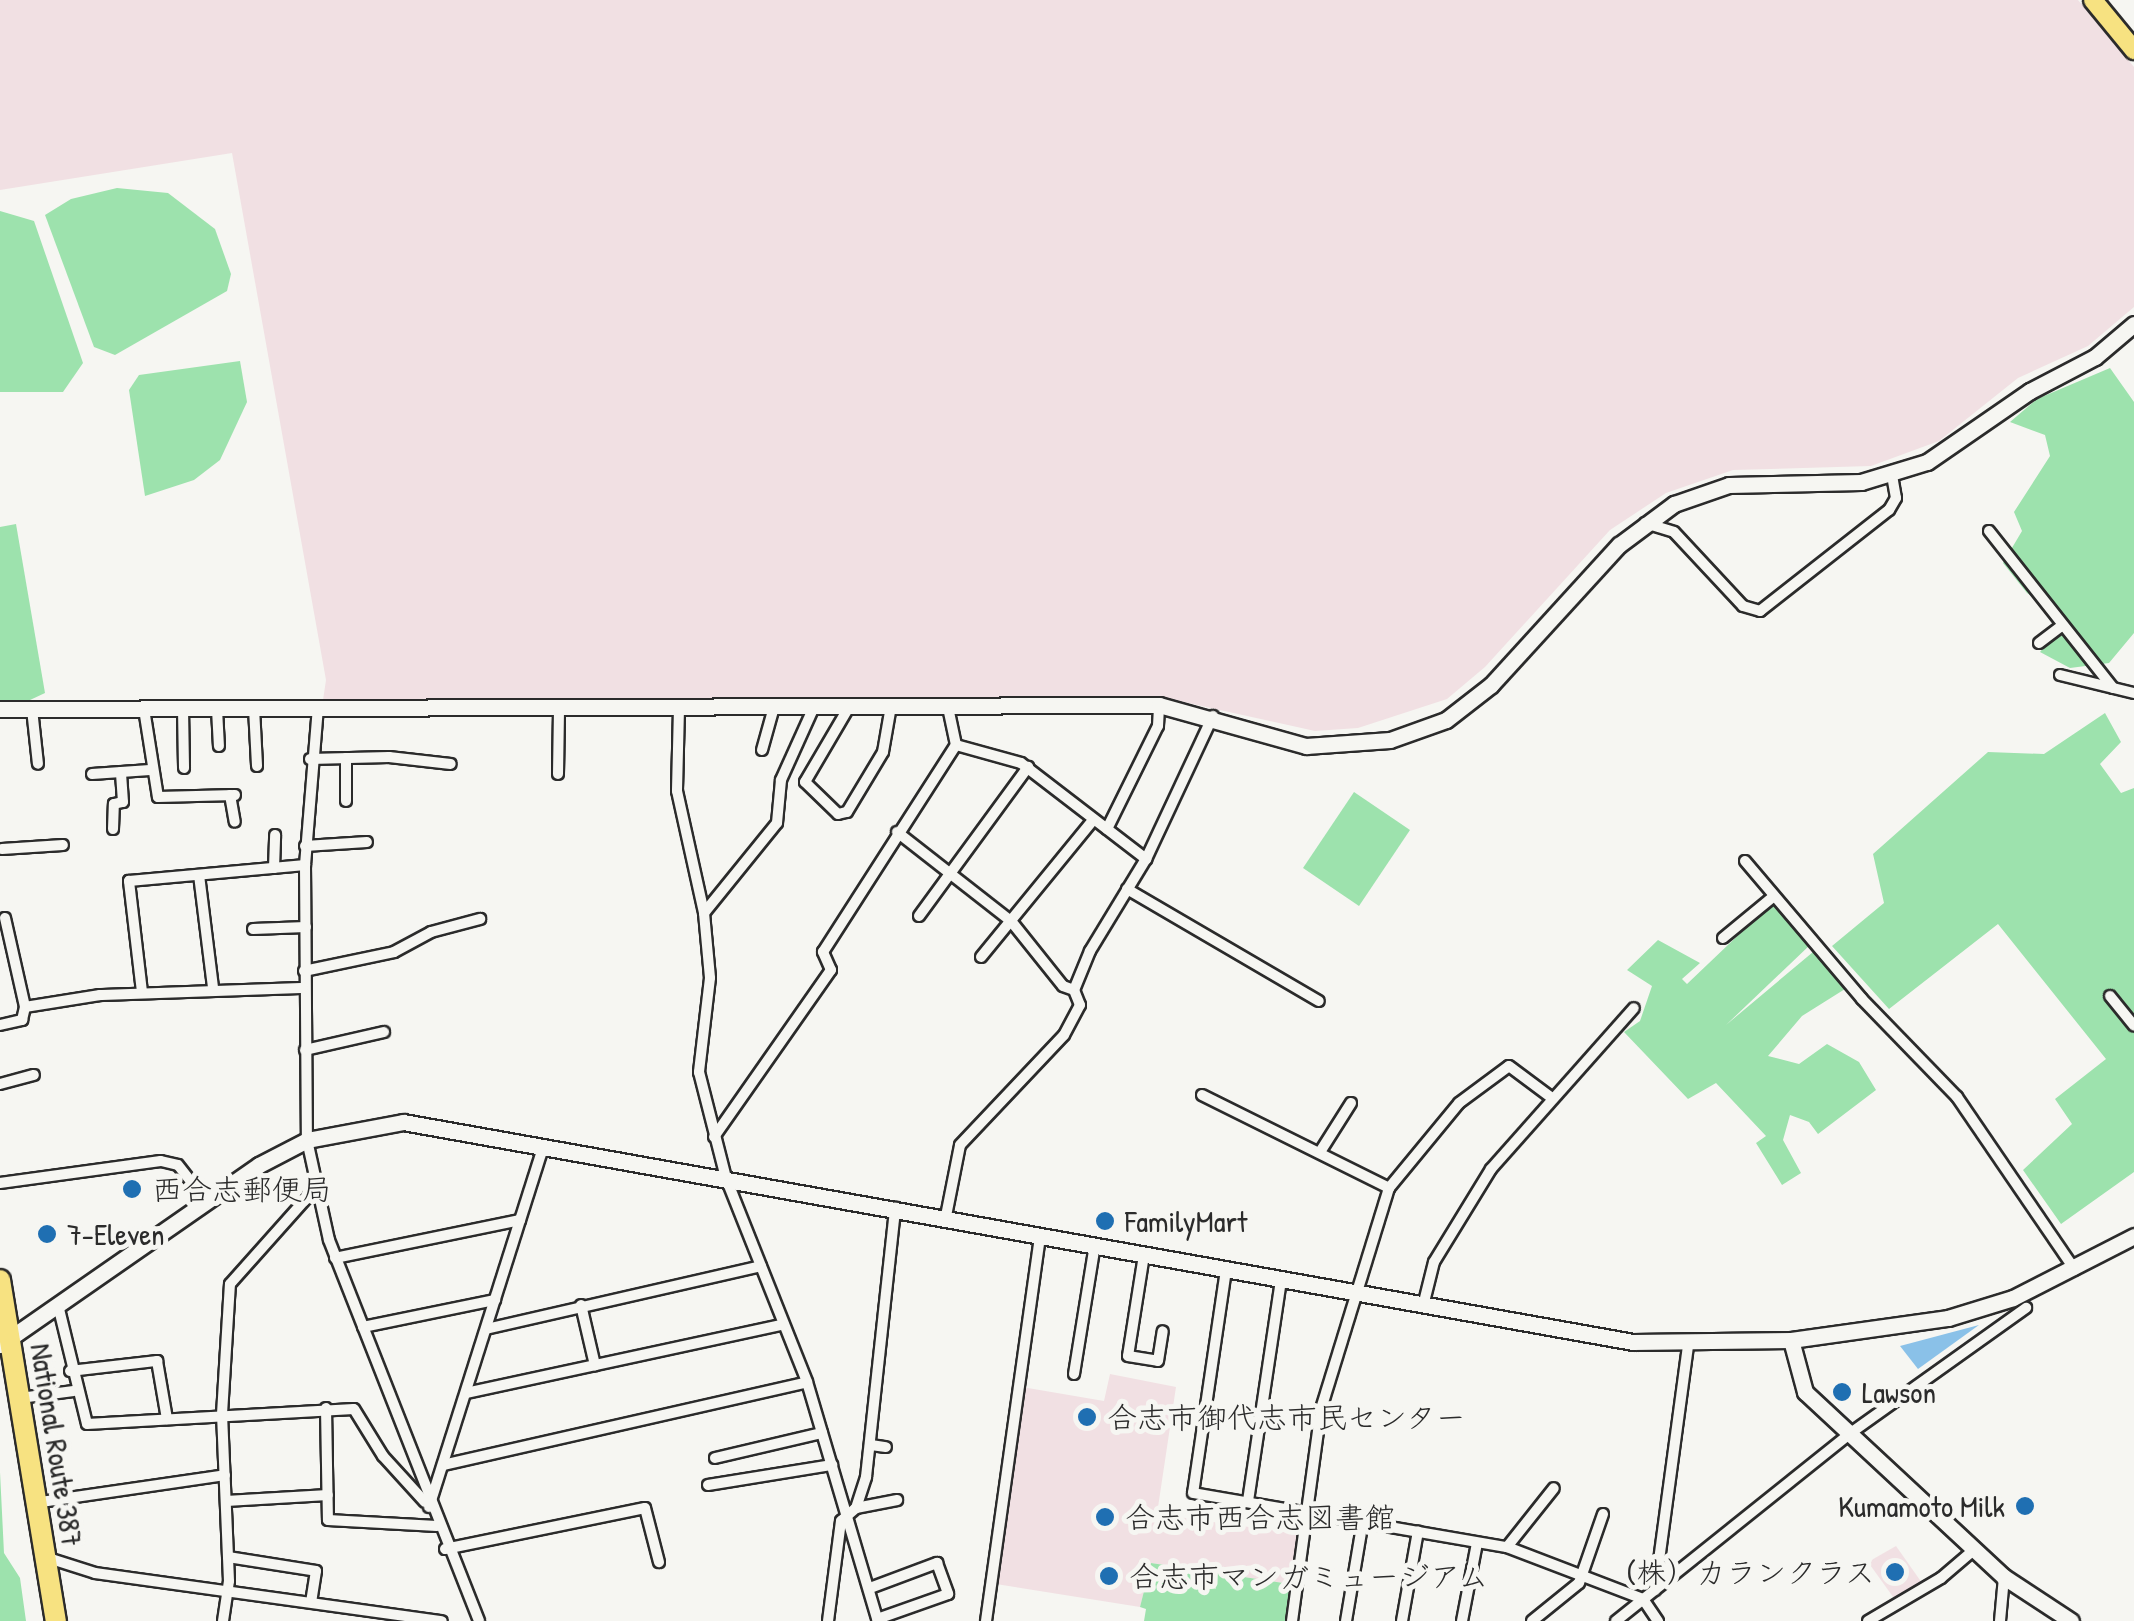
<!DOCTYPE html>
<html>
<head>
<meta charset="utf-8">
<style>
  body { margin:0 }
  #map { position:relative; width:2134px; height:1621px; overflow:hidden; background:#f6f6f2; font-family:"Patrick Hand","Klee One",sans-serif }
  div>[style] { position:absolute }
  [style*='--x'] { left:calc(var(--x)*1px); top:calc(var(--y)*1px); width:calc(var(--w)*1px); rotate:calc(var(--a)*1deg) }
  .built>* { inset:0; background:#f1e0e3 }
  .green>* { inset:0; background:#9de2ad }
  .water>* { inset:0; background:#8ac1e8 }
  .roads { filter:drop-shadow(2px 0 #2b2b2b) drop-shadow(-2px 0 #2b2b2b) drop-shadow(0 2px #2b2b2b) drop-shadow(0 -2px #2b2b2b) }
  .street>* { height:10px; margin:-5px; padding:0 5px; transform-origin:5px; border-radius:5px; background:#f6f6f2 }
  .secondary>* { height:15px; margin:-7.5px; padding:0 7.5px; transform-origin:7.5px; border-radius:7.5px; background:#f6f6f2 }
  .primary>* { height:18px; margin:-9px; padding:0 9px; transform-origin:9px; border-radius:9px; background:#f7e281 }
  .highway>* { height:20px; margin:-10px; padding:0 10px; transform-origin:10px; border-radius:10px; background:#f7e281 }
  .dots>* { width:28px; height:28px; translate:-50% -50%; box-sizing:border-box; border:5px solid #f6f6f2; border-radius:50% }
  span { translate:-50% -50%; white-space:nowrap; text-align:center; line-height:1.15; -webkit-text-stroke:10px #f6f6f2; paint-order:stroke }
  .poi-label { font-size:30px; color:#2b2b2b }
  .left { translate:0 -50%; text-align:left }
  .right { translate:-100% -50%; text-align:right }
  .street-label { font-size:30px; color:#2b2b2b }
</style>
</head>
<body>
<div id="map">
  <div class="built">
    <i style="clip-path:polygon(0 0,2078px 0,2134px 67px,2134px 307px,2088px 346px,2018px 378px,1939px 441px,1871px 466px,1733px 470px,1666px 493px,1610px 530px,1485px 667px,1447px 699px,1358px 728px,1315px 731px,1161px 697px,323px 700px,326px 680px,232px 153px,0 190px)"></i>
    <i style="clip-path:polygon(1110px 1374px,1176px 1387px,1157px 1514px,1298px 1534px,1290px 1584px,1151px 1563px,1140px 1607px,996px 1584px,1022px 1387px,1104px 1401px)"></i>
    <i style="clip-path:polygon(1896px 1546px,1922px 1583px,1896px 1601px,1868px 1562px)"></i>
  </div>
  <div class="green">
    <i style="clip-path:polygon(117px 188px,168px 193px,215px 229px,231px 274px,227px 291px,115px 355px,94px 347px,45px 215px,71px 199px)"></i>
    <i style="clip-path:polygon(0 211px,34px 221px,83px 363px,63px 392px,0 392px)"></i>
    <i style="clip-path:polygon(240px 361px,247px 402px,220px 460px,194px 480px,145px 496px,129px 390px,139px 375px)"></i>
    <i style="clip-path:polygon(2110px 368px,2134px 402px,2134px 633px,2109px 663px,2070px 668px,2040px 652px,2060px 627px,2056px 612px,2027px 593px,2003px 563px,2022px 531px,2014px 512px,2050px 456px,2045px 435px,2010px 422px,2037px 399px)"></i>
    <i style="clip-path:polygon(16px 524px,45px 693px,30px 700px,0 700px,0 527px)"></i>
    <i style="clip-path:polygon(2105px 713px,2121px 742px,2100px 764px,2121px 793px,2134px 788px,2134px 1172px,2061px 1224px,2023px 1170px,2072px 1124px,2055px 1099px,2106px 1059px,1998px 924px,1889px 1009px,1832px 946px,1884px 903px,1873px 854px,1988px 752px,2044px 754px)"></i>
    <i style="clip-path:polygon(1354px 792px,1410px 830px,1359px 906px,1303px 868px)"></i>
    <i style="clip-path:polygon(1772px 903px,1811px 944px,1726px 1025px,1813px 952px,1845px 989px,1802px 1016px,1768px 1056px,1799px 1064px,1827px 1044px,1859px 1062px,1876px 1090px,1818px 1134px,1809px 1122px,1790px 1115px,1783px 1140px,1801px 1173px,1782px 1185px,1756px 1143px,1766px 1136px,1716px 1083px,1688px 1099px,1624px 1032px,1640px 1021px,1652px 986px,1627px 970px,1658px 940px,1700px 963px,1682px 979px,1687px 984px)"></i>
    <i style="clip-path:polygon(0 1472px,4px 1553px,20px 1578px,26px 1621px,0 1621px)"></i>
    <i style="clip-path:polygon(1151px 1563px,1290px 1584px,1285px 1621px,1144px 1621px,1146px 1609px,1140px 1607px)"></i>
  </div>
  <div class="water">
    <i style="clip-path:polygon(1979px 1325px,1918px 1369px,1900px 1346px)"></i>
  </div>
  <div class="roads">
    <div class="street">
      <i style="--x:1645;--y:523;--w:30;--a:17"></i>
      <i style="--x:1674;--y:532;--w:101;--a:47"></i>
      <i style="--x:1743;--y:606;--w:18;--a:16"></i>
      <i style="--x:1760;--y:611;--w:164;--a:-38.1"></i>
      <i style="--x:1889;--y:510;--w:14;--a:-60"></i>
      <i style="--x:1896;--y:498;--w:22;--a:-100"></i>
      <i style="--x:1989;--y:531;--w:200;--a:51.7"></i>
      <i style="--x:2039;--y:643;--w:26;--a:-37"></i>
      <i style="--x:2060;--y:675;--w:76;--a:13.7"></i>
      <i style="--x:318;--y:707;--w:159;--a:94.7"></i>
      <i style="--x:305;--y:865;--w:275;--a:89.6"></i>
      <i style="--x:307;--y:1140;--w:102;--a:77.6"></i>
      <i style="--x:329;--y:1240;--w:409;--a:68.5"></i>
      <i style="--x:849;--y:707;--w:87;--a:120.4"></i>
      <i style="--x:805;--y:782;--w:46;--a:44.1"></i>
      <i style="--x:838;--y:814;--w:9;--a:-13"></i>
      <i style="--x:847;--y:812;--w:70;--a:-59"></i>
      <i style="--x:883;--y:752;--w:47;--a:-80.1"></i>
      <i style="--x:254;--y:708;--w:58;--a:87"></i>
      <i style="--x:679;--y:708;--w:83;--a:91.4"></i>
      <i style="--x:677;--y:791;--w:125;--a:77.5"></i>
      <i style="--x:704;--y:913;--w:65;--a:84.7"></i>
      <i style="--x:710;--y:978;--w:95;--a:96.7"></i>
      <i style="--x:699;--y:1072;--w:109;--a:75.7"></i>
      <i style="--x:726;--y:1178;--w:219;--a:68.3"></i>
      <i style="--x:807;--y:1382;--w:249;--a:73.5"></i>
      <i style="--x:32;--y:709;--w:55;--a:83.8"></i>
      <i style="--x:144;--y:709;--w:89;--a:81"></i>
      <i style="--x:158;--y:797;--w:77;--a:-1.5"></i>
      <i style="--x:183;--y:709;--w:59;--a:89"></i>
      <i style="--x:217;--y:709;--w:37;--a:87"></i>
      <i style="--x:956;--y:745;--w:67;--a:15.5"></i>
      <i style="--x:1021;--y:763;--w:158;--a:37.5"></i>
      <i style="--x:762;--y:750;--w:45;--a:-74.4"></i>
      <i style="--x:310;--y:759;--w:79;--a:-1.5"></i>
      <i style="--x:389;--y:757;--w:62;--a:6.4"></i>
      <i style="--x:92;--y:774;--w:58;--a:-3.9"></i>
      <i style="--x:558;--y:774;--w:66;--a:-89.1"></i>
      <i style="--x:230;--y:795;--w:27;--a:80"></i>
      <i style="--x:346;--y:801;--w:43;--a:-90"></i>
      <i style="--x:113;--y:829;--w:25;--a:-88"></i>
      <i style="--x:114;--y:804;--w:9;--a:-13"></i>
      <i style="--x:123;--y:802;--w:30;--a:-94"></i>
      <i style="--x:1107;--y:829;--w:115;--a:-63.7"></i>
      <i style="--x:1158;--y:726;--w:21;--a:-87"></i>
      <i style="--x:897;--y:832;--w:145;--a:38"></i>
      <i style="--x:1011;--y:921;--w:83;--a:51.3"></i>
      <i style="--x:1063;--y:986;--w:12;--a:20"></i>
      <i style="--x:305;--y:846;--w:62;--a:-3.7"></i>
      <i style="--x:2;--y:849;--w:61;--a:-3.8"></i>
      <i style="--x:1745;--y:861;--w:181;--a:49.7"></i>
      <i style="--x:1862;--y:999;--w:136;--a:45.9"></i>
      <i style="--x:1957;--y:1097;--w:209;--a:55.7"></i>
      <i style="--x:274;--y:868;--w:33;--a:-88"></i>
      <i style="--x:199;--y:875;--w:113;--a:82.9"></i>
      <i style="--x:1127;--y:889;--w:222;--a:30.3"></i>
      <i style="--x:704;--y:913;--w:116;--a:-51"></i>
      <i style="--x:777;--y:823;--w:43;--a:-84.7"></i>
      <i style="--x:781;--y:780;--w:80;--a:-65.7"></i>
      <i style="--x:919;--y:916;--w:185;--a:-53.8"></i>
      <i style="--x:5;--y:918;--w:91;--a:77.3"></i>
      <i style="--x:253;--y:929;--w:53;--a:-2.2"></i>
      <i style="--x:1723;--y:938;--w:66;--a:-39.5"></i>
      <i style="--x:981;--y:957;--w:178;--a:-50.7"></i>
      <i style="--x:304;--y:971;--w:92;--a:-11.9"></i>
      <i style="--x:394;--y:952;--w:42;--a:-28.4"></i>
      <i style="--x:431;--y:932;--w:51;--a:-14.9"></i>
      <i style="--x:142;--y:992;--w:112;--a:-96.7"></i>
      <i style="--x:129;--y:881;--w:177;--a:-5.2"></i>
      <i style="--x:2110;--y:996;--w:38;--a:51"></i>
      <i style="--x:0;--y:1025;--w:23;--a:-13"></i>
      <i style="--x:22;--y:1020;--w:13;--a:-77"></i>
      <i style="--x:25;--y:1007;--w:76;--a:-9.1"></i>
      <i style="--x:100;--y:995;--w:203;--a:-2"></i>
      <i style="--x:305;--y:1050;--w:81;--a:-12.8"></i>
      <i style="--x:0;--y:1084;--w:35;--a:-15"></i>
      <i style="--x:1202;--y:1095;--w:209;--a:26.4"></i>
      <i style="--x:714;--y:1137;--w:204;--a:-55"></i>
      <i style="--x:831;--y:970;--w:20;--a:-114"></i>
      <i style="--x:823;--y:952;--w:246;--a:-57.3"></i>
      <i style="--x:956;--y:745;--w:40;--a:-102"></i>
      <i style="--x:1320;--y:1152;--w:58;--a:-57.7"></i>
      <i style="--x:0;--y:1183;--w:162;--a:-7.8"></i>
      <i style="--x:161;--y:1161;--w:17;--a:13"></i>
      <i style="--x:178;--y:1165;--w:47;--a:51.9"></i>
      <i style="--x:946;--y:1216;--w:72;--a:-78.8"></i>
      <i style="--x:960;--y:1145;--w:151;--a:-46.6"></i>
      <i style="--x:1064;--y:1035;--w:34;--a:-62"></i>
      <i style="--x:1080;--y:1005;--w:16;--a:-112"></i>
      <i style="--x:1074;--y:990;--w:42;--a:-67.7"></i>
      <i style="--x:1090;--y:951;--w:108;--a:-58.7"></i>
      <i style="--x:1146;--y:859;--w:158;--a:-64.9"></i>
      <i style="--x:1144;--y:1255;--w:102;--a:99"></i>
      <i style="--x:1128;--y:1356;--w:30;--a:9"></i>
      <i style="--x:1158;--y:1361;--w:30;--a:-81"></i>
      <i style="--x:335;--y:1258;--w:189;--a:-11.6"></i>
      <i style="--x:1226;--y:1270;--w:225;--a:98.4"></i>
      <i style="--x:1193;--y:1493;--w:319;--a:9.8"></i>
      <i style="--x:1507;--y:1547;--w:146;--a:20.9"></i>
      <i style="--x:1643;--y:1599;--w:27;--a:56"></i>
      <i style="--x:58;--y:1305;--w:122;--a:76.3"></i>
      <i style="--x:87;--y:1424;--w:267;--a:-3.2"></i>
      <i style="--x:354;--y:1409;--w:55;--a:58.3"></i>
      <i style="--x:383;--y:1456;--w:62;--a:47.6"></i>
      <i style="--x:581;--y:1305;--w:62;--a:76.9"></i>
      <i style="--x:1423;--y:1306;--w:45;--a:-76"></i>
      <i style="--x:1434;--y:1262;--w:109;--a:-58.5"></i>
      <i style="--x:1491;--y:1169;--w:215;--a:-48.4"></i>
      <i style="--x:363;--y:1327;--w:135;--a:-11.6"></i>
      <i style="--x:486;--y:1329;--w:282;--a:-12.9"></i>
      <i style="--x:70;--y:1371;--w:88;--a:-6.6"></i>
      <i style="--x:157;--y:1361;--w:59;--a:80.2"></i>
      <i style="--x:1074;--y:1374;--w:131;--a:-80.8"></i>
      <i style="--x:466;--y:1393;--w:325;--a:-12.2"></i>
      <i style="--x:20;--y:1398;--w:54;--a:-7.4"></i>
      <i style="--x:326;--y:1408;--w:112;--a:89"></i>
      <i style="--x:328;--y:1520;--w:109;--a:3.2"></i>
      <i style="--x:871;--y:1445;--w:15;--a:8"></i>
      <i style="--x:715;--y:1458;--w:110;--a:-13.2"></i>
      <i style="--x:443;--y:1465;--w:373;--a:-12.8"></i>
      <i style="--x:708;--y:1485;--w:126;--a:-9.2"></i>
      <i style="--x:226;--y:1501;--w:102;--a:-3.4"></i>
      <i style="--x:1248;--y:1501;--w:223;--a:-81.5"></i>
      <i style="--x:34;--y:1503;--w:193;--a:-8.3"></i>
      <i style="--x:429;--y:1507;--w:378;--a:-72.4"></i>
      <i style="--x:856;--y:1508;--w:42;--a:-11"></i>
      <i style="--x:1507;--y:1547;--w:75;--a:-51.5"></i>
      <i style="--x:445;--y:1549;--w:204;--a:-11.6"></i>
      <i style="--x:645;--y:1508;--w:56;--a:75.5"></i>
      <i style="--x:45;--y:1557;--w:52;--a:17.7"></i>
      <i style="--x:95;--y:1573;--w:350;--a:7.9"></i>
      <i style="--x:228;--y:1557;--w:89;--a:9"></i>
      <i style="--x:316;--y:1571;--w:30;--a:99"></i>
      <i style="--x:870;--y:1588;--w:72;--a:-20.5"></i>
      <i style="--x:937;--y:1563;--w:33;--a:70"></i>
      <i style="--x:948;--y:1594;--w:75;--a:160.6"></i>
      <i style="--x:1655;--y:1590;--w:247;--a:-82.3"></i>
      <i style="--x:223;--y:1621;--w:40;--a:-81.5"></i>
      <i style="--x:229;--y:1581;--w:167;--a:-92.4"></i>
      <i style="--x:222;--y:1414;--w:130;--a:-86.5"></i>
      <i style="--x:230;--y:1284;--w:135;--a:-48.3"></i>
      <i style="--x:828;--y:1621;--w:101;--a:-82.6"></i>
      <i style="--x:841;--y:1521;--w:20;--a:-41"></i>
      <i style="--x:856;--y:1508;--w:33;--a:-72"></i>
      <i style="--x:866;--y:1477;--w:271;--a:-83.8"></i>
      <i style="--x:986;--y:1621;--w:390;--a:-82"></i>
      <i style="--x:1292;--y:1621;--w:214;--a:-82.2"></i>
      <i style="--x:1321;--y:1409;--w:231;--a:-72.9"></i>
      <i style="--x:1389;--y:1188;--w:110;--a:-50.5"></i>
      <i style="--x:1459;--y:1103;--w:62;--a:-36.5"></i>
      <i style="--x:1509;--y:1066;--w:54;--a:36.7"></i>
      <i style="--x:1346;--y:1621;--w:101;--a:-80.4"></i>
      <i style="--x:1402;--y:1621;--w:91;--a:-79.9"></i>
      <i style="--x:1462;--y:1621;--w:79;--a:-79.1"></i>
      <i style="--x:1532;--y:1621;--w:60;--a:-39"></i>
      <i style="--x:1579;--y:1583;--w:73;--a:-70.8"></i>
      <i style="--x:1616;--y:1621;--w:302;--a:-38.7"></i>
      <i style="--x:1852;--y:1432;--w:214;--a:-35.5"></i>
      <i style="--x:1868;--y:1621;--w:85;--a:-30.5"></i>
      <i style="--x:1941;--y:1578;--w:45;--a:-40.5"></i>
      <i style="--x:2000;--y:1621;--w:44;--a:-84.8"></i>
    </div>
    <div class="secondary">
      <i style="--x:0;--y:709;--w:1159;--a:-0.2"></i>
      <i style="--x:1159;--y:705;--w:153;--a:15.6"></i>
      <i style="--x:1306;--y:746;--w:84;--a:-4.1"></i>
      <i style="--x:1390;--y:740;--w:59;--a:-19.7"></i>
      <i style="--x:1446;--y:720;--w:57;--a:-37.9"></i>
      <i style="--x:1491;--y:685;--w:190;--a:-47.6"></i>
      <i style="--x:1619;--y:545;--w:69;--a:-36.7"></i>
      <i style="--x:1674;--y:504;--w:58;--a:-19.1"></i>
      <i style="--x:1729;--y:485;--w:132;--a:-1.3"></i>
      <i style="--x:1861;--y:482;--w:69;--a:-16.9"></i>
      <i style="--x:1927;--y:462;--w:125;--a:-34.6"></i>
      <i style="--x:2030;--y:391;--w:73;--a:-27.6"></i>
      <i style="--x:2095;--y:357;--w:51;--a:-40.2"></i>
      <i style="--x:1791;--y:1340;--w:54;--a:74.9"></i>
      <i style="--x:1805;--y:1392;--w:272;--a:42.9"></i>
      <i style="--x:2004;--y:1577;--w:80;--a:33.3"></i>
      <i style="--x:0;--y:1345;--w:315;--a:-34.8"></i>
      <i style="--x:259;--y:1165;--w:54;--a:-27.5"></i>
      <i style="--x:307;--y:1140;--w:98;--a:-10.6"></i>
      <i style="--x:403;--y:1122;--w:1250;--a:10.14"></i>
      <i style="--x:1633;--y:1342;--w:158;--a:-0.7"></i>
      <i style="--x:1791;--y:1340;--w:159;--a:-8"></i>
      <i style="--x:1948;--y:1318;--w:68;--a:-17.1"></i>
      <i style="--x:2013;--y:1298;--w:136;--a:-27.1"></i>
    </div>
    <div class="primary">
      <i style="--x:2093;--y:0;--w:65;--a:50.6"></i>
    </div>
    <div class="highway">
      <i style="--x:0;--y:1280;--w:346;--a:80.7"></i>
    </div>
  </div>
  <div class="dots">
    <i style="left:132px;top:1189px;background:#1f6fb2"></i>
    <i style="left:1105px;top:1221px;background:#1f6fb2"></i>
    <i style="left:47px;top:1234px;background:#1f6fb2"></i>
    <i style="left:1842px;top:1392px;background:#1f6fb2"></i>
    <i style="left:1087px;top:1417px;background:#1f6fb2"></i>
    <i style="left:2025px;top:1506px;background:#1f6fb2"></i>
    <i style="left:1105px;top:1517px;background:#1f6fb2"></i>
    <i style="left:1895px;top:1572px;background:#1f6fb2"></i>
    <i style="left:1109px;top:1576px;background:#1f6fb2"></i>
  </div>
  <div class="poi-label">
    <span class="left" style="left:152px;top:1189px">西合志郵便局</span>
    <span class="left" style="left:1125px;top:1221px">FamilyMart</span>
    <span class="left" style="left:67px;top:1234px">7-Eleven</span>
    <span class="left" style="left:1862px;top:1392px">Lawson</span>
    <span class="left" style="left:1107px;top:1417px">合志市御代志市民センター</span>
    <span class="right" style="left:2005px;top:1506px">Kumamoto Milk</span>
    <span class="left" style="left:1125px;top:1517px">合志市西合志図書館</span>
    <span class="right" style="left:1875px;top:1572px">(株）カランクラス</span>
    <span class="left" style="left:1129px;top:1576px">合志市マンガミュージアム</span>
  </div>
  <div class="street-label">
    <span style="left:57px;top:1445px;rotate:81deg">National Route 387</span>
  </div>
</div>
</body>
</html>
